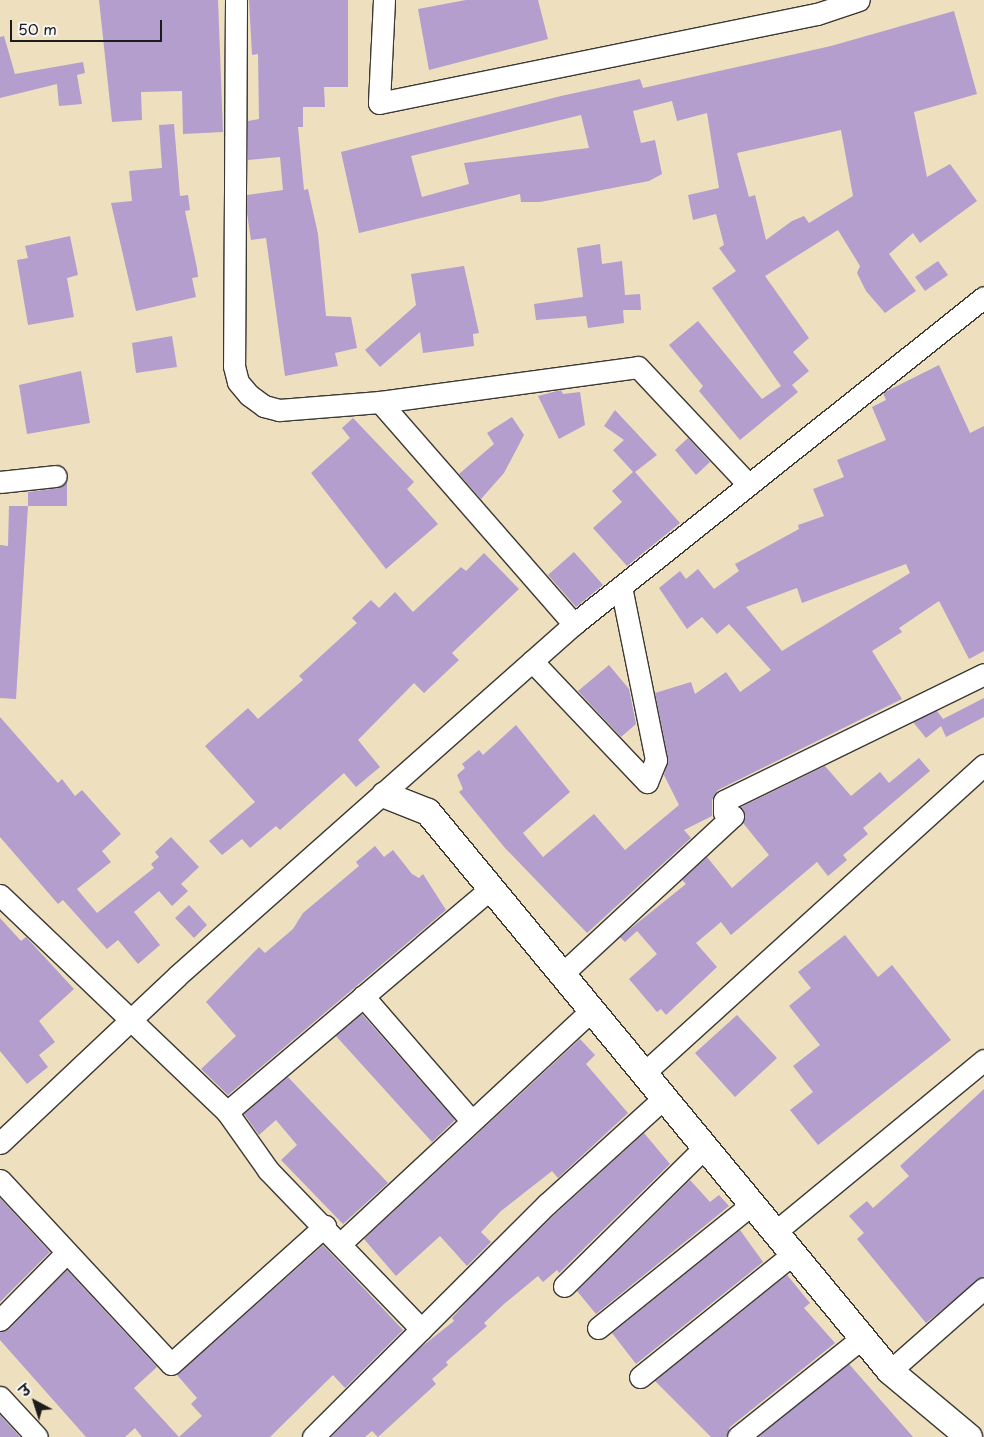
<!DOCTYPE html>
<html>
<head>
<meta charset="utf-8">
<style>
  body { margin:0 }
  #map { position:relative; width:984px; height:1437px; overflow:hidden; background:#eedfbf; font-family:"Playpen Sans","Playpen Sans Deva",sans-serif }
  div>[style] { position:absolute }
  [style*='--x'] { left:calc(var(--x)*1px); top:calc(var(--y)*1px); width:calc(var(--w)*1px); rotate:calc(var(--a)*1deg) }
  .building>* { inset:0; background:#b39ecd }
  .roads { filter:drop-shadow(1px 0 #3c3934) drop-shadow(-1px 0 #3c3934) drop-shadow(0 1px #3c3934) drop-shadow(0 -1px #3c3934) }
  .minor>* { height:21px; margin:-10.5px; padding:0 10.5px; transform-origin:10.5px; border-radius:10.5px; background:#fff }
  .tertiary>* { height:26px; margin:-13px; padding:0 13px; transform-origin:13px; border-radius:13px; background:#fff }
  span { translate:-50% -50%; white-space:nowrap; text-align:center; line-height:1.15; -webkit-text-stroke:4.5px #f6f6f2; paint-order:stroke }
  .north { position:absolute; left:10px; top:1377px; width:50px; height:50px; -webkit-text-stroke:4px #f6f6f2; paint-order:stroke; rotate:320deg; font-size:14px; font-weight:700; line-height:20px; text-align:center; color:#1c1c1c }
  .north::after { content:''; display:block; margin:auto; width:18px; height:22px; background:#1c1c1c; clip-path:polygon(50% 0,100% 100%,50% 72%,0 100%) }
  .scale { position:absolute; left:10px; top:20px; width:152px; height:22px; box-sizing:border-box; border:2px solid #1c1c1c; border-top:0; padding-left:6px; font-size:15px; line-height:18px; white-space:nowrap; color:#1c1c1c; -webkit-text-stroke:4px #f6f6f2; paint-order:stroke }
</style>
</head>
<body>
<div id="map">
  <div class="building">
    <i style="clip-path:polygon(99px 0,218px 0,223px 132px,183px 134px,182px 91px,141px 92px,142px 120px,112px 122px)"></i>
    <i style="clip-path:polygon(249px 0,348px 0,348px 87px,324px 87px,325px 107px,303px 107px,303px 127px,298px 127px,304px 190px,308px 189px,318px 234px,326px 316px,351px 317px,357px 348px,335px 353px,338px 366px,285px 376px,266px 238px,251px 240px,247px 213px,247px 195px,283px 190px,280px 157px,248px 160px,248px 121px,259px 119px,258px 54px,252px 55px)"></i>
    <i style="clip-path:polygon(466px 0,538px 0,548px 39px,429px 70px,418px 9px)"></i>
    <i style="clip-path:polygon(evenodd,954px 11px,977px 94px,914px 112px,927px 177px,950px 164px,977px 201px,920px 243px,913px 233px,889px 254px,916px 291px,885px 313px,866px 291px,857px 273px,860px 266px,838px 230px,765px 276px,809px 338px,793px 352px,809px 371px,792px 385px,798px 392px,740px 440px,699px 391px,703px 386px,669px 345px,698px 321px,762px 399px,781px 386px,712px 288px,736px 271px,719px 248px,724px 245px,716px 214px,693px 220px,688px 195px,719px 188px,707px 113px,677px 121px,672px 101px,633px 111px,641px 143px,655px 140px,662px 174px,649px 181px,540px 202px,521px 202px,520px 194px,359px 233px,341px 152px,561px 96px,640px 79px,643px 88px,831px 46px,954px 11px,581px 115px,589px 148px,464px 163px,469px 184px,422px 197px,411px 156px,581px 115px,954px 11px,841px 130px,853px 196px,809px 223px,804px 216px,792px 221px,766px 240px,755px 195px,749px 197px,737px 153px,841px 130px)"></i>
    <i style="clip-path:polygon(4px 36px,15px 74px,83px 62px,85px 73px,77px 75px,82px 104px,59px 106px,57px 84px,0 98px,0 37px)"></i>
    <i style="clip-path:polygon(174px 124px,180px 196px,188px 195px,190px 210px,185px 211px,197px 268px,198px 277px,192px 278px,196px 297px,136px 311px,111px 203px,132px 201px,129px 171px,162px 168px,159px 125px)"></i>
    <i style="clip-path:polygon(70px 236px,78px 275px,67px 278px,74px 317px,28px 325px,17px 260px,28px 258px,25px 246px)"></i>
    <i style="clip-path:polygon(600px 244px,602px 264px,622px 261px,625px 295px,640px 294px,641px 310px,623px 310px,624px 323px,588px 328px,586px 316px,536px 320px,534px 304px,583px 297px,577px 248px)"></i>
    <i style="clip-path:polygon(938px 261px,948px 275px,925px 291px,915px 277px)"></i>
    <i style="clip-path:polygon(464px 266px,479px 333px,473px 334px,474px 346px,423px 353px,420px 332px,380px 367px,365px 350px,416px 305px,411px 274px)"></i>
    <i style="clip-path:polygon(172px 336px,177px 367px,136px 373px,132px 343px)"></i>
    <i style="clip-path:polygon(evenodd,939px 365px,970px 433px,984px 426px,984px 651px,969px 659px,939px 601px,899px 628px,902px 632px,872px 651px,902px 699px,718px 790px,712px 800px,712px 816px,684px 830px,691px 838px,587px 933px,505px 848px,459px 792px,463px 789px,457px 775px,465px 768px,462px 764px,479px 750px,483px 755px,516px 725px,570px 792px,523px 833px,543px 857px,594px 814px,625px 850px,679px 805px,664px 775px,668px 758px,655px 693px,691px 682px,695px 694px,726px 672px,740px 692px,771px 670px,729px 624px,717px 634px,702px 617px,687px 629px,659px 588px,680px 571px,686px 579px,698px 569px,714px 589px,739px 571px,735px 564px,799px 529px,798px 525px,824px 516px,813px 489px,844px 477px,837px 460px,886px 440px,872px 407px,886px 400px,883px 393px,939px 365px,906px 564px,910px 573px,782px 651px,746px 607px,797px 588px,802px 603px,906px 564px)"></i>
    <i style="clip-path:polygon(81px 371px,90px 423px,27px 434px,19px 385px)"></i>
    <i style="clip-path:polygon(561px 390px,563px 394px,580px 392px,585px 425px,559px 439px,538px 396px)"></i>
    <i style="clip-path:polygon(615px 410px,657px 455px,635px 472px,680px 523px,627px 566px,593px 528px,622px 502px,612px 491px,633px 472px,613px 450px,624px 440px,604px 426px)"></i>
    <i style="clip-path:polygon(512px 417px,524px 435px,504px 473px,481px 499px,459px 474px,494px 444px,487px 433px)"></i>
    <i style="clip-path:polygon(353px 418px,414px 482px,407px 489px,438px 524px,386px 569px,311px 473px,350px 438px,342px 428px)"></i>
    <i style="clip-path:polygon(688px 438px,710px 462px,696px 475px,675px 450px)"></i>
    <i style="clip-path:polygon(67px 482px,67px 506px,28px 506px,28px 492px,58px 488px)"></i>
    <i style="clip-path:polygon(9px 506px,28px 506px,16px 699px,0 698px,0 545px,8px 546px)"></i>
    <i style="clip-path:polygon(574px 552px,603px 585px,576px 607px,548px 575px)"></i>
    <i style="clip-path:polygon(484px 553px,519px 589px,452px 653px,459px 660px,424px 693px,414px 683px,358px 740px,380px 767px,356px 787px,344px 773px,280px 830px,276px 826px,250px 848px,242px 839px,222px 855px,209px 841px,255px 802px,205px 746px,248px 708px,258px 719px,303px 680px,299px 676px,357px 623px,352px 618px,371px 600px,379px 608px,395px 592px,413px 612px,461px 567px,466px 571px)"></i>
    <i style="clip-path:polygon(609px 665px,629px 689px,636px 724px,621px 737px,578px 691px)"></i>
    <i style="clip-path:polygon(984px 698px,984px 717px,946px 737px,941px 726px,926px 738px,913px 722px,937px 711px,943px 719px)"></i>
    <i style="clip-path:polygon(0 717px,58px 783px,62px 779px,75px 796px,82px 790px,121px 834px,102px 851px,111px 862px,77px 889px,97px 913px,154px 868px,151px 864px,159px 857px,155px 852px,171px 837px,199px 867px,181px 884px,188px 891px,172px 906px,159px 891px,134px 912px,160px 945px,138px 964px,118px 940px,107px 949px,63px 900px,58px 904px,0 837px)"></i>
    <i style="clip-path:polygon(919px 758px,930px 771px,863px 828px,868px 834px,843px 855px,847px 860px,828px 876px,817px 862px,731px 935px,721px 922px,696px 943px,717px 967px,666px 1015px,661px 1009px,657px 1012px,629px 979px,657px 954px,637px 931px,625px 942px,620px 937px,686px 884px,682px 880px,707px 857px,732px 888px,769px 855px,743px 823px,741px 807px,825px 766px,851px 796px,880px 772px,889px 783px)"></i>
    <i style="clip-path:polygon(375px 846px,384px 857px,393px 850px,412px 874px,419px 878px,423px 874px,446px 910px,228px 1095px,201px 1069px,236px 1036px,206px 1002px,259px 947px,265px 953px,293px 929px,303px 913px,359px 866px,356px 862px)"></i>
    <i style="clip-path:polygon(189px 905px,207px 925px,194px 938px,175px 918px)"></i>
    <i style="clip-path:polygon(0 918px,21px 941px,26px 937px,74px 989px,39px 1021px,55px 1042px,39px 1055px,48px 1067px,27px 1084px,0 1051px)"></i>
    <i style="clip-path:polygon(845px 935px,878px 977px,892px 965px,951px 1040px,818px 1145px,790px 1110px,813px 1092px,793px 1066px,820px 1045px,789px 1006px,811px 988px,798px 972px)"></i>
    <i style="clip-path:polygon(362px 1014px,455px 1120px,432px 1142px,336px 1036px)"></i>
    <i style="clip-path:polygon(737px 1015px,777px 1058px,735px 1097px,695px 1053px)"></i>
    <i style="clip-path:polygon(580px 1039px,595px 1055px,586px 1064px,628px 1113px,558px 1178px,552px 1171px,501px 1211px,481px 1232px,491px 1242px,467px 1266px,440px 1236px,396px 1276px,364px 1239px)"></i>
    <i style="clip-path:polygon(288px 1077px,388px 1183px,343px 1224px,281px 1160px,297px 1145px,276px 1120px,259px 1135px,244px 1114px)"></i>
    <i style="clip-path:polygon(984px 1089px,984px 1276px,926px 1323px,857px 1239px,864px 1233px,849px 1216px,867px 1201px,873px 1208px,909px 1176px,900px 1166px)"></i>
    <i style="clip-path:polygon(644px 1133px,670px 1164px,559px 1273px,557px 1270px,543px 1282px,538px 1276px,504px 1304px,484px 1323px,487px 1326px,446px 1362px,448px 1365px,432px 1379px,436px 1384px,378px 1437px,372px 1431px,365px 1437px,331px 1437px,420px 1348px,454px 1321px,452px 1318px,470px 1298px,553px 1216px)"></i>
    <i style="clip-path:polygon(690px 1180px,710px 1202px,719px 1195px,729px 1206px,596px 1314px,577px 1291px)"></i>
    <i style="clip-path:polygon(0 1198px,50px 1252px,0 1302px)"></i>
    <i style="clip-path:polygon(740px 1230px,763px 1262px,636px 1364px,612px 1333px)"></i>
    <i style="clip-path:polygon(323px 1245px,403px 1330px,345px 1388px,333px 1375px,270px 1437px,142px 1437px,135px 1428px,125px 1437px,86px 1437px,0 1340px,0 1332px,9px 1329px,67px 1270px,157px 1367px,134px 1388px,179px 1437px,202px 1416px,191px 1404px,197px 1398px,177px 1375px)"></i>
    <i style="clip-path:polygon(787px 1275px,810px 1303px,804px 1308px,835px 1343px,730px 1427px,726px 1437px,711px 1437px,655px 1381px)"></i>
    <i style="clip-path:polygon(849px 1364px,913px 1437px,758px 1437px)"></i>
    <i style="clip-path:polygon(0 1415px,20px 1437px,0 1437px)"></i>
  </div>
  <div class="roads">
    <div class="minor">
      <i style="--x:236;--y:0;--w:366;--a:90.3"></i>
      <i style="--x:234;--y:366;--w:16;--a:76"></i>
      <i style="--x:238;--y:382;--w:17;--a:50"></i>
      <i style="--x:249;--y:395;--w:19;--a:36"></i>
      <i style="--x:264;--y:406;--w:16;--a:15"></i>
      <i style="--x:279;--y:410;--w:101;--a:-4.5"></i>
      <i style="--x:380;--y:402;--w:260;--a:-7.7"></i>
      <i style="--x:638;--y:367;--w:159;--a:46.8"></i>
      <i style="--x:384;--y:0;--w:103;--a:92.8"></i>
      <i style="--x:379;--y:103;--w:447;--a:-11.5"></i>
      <i style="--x:817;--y:14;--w:44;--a:-18.4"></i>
      <i style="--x:380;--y:402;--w:295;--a:48.9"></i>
      <i style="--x:0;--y:482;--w:56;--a:-6.1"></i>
      <i style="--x:532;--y:661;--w:167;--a:46.5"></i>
      <i style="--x:647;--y:782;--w:24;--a:-68"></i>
      <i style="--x:656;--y:760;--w:177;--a:-101.4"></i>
      <i style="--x:0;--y:895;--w:314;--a:43.7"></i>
      <i style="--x:227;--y:1112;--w:71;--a:54.7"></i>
      <i style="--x:268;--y:1170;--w:221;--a:46.1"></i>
      <i style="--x:561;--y:975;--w:234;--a:-42.8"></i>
      <i style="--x:733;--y:816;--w:10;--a:-156"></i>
      <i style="--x:724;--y:812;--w:11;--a:-90"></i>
      <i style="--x:724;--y:801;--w:289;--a:-26"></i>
      <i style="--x:363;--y:996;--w:163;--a:49"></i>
      <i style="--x:644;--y:1073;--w:459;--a:-42.2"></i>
      <i style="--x:227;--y:1112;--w:346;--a:-40.3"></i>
      <i style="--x:0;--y:1143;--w:243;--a:-43.3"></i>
      <i style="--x:177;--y:976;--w:531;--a:-41.56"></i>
      <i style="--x:574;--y:624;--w:524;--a:-38.57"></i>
      <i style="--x:0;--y:1180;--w:251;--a:47.1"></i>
      <i style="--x:171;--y:1364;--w:207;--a:-41.9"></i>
      <i style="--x:774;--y:1233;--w:272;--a:-39.5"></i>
      <i style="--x:340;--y:1244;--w:345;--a:-42.9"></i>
      <i style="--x:564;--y:1286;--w:198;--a:-44.6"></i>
      <i style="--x:0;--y:1320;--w:95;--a:-45.4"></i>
      <i style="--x:598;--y:1328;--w:198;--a:-38.8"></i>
      <i style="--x:890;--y:1371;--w:125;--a:-41.4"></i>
      <i style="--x:640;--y:1377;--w:196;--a:-38.8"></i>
      <i style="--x:0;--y:1397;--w:54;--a:47.2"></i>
      <i style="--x:313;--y:1437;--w:330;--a:-44.9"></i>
      <i style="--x:547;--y:1204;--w:158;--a:-42.2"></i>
      <i style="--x:738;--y:1437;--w:159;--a:-38.6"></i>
    </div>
    <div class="tertiary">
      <i style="--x:385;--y:795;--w:46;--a:21.6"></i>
      <i style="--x:428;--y:812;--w:725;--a:50.43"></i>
      <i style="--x:890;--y:1371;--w:103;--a:39.9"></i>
    </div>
  </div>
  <div class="north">उ</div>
  <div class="scale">50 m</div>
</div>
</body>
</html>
